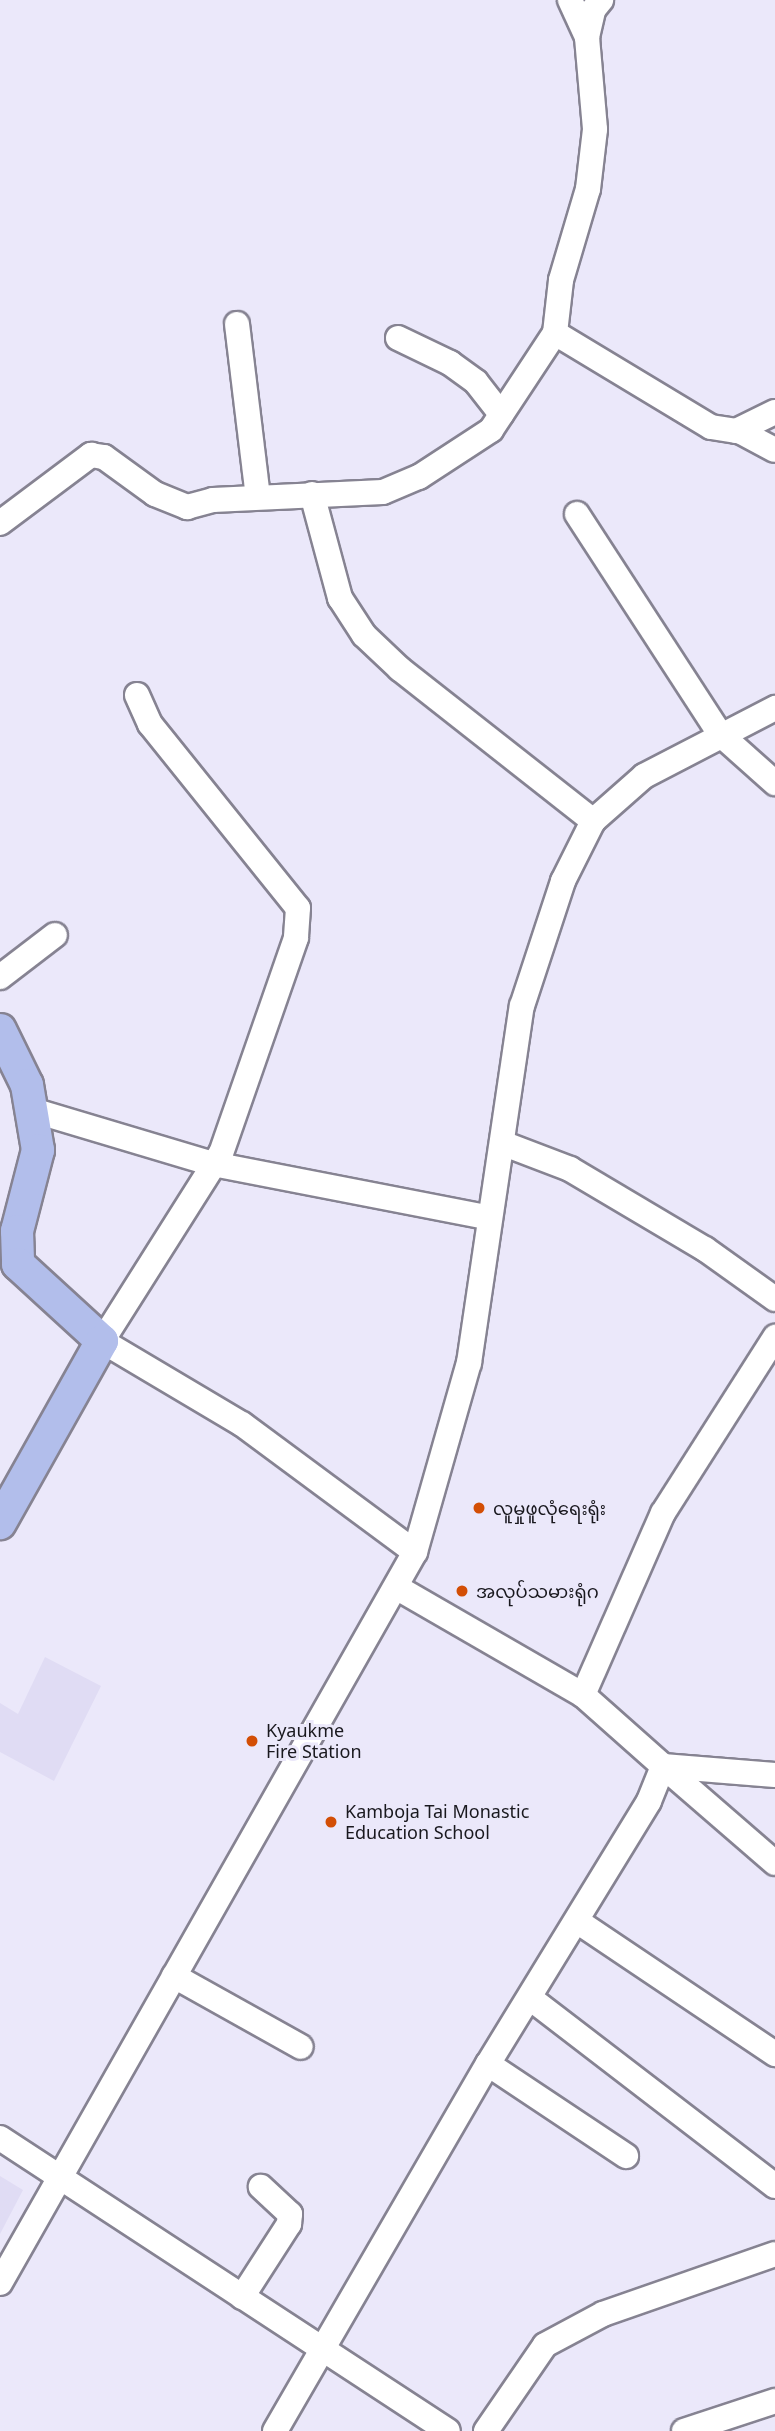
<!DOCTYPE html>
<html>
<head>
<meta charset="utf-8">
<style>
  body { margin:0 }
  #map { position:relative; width:775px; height:2431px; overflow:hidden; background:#ebe8fa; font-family:"Noto Sans","Noto Sans Myanmar",sans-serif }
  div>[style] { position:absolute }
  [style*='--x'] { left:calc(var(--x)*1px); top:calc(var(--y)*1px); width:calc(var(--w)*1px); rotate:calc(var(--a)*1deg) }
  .built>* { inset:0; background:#e0dcf4 }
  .roads { filter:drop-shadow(2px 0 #868392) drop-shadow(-2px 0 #868392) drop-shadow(0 2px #868392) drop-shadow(0 -2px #868392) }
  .minor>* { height:24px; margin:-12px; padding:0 12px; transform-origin:12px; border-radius:12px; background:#fff }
  .major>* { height:32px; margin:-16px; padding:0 16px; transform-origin:16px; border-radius:16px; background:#b2beeb }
  .dots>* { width:19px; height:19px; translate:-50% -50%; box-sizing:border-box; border:4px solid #ebe8fa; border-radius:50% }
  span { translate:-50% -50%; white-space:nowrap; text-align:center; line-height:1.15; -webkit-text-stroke:6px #ebe8fa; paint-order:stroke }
  .poi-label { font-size:18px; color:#19181e }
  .left { translate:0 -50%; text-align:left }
</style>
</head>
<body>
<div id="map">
  <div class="built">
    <i style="clip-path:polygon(45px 1657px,101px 1686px,54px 1781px,0 1752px,0 1703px,18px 1714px)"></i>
    <i style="clip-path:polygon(0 2176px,23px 2190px,0 2234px)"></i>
  </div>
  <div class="roads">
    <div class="minor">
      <i style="--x:570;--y:0;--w:41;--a:65.3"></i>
      <i style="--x:237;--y:324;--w:174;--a:83.1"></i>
      <i style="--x:555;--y:333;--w:182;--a:31.1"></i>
      <i style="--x:711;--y:427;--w:30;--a:9"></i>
      <i style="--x:741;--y:432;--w:38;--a:28"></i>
      <i style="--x:398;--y:338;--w:58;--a:25.7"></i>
      <i style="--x:450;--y:363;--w:32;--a:36"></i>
      <i style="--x:476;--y:382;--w:41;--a:52"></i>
      <i style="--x:736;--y:431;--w:43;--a:-26"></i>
      <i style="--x:312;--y:494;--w:108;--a:74.9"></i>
      <i style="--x:340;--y:598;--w:44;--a:57"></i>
      <i style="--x:364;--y:635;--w:50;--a:43.4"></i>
      <i style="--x:400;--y:669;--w:246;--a:38.2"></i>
      <i style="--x:577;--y:514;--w:262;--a:57"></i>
      <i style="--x:720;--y:734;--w:74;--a:41.7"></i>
      <i style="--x:0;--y:523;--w:114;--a:-36.8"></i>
      <i style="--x:91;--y:455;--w:13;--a:9"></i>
      <i style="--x:104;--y:457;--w:63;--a:36"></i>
      <i style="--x:155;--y:494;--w:35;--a:22"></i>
      <i style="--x:187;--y:507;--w:27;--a:-15"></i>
      <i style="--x:213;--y:500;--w:170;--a:-2.7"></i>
      <i style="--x:383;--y:492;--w:39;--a:-23"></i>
      <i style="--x:419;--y:477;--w:86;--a:-33.1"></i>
      <i style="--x:491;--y:430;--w:116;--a:-56.6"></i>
      <i style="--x:555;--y:333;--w:53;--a:-83.5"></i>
      <i style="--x:561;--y:280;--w:95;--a:-73.5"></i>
      <i style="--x:588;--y:189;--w:60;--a:-83.3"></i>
      <i style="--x:595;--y:129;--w:92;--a:-95"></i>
      <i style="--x:587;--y:37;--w:28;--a:-77"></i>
      <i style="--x:593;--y:10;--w:13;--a:-51"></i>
      <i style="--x:137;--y:695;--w:32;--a:66"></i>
      <i style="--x:150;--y:724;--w:236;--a:51.2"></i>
      <i style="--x:298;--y:908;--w:30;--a:94"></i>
      <i style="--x:296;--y:938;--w:228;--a:109.2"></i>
      <i style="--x:221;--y:1153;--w:222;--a:122.3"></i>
      <i style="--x:102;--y:1341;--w:163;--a:30.7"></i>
      <i style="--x:242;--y:1424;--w:215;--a:36.5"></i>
      <i style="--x:0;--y:977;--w:69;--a:-37.4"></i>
      <i style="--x:32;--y:1110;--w:189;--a:16.6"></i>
      <i style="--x:213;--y:1164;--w:282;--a:11"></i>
      <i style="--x:502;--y:1143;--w:73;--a:20.9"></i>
      <i style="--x:570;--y:1169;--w:157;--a:30.7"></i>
      <i style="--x:705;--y:1249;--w:86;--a:35.5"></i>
      <i style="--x:396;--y:1587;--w:216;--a:30"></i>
      <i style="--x:583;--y:1695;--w:107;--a:41.6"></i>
      <i style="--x:663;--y:1766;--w:112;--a:4.6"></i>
      <i style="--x:583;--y:1695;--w:199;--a:-66.3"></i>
      <i style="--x:663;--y:1513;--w:209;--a:-57.5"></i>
      <i style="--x:577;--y:1921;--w:239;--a:33.9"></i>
      <i style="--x:174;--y:1976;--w:145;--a:29.2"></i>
      <i style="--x:530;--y:1998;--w:309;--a:37.5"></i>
      <i style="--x:488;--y:2064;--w:166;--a:33.7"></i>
      <i style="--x:0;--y:2138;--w:535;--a:33.19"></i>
      <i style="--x:0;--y:2283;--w:841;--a:-60.42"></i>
      <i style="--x:415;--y:1552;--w:197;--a:-74.1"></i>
      <i style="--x:469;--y:1363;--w:361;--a:-81.6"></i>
      <i style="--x:522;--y:1006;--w:132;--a:-71.8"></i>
      <i style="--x:563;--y:881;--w:67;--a:-63.4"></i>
      <i style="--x:593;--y:821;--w:68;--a:-41.4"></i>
      <i style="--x:644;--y:776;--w:148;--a:-27.4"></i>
      <i style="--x:242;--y:2297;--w:87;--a:-57.2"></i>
      <i style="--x:289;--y:2224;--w:10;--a:-84"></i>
      <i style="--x:290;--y:2214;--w:40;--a:-137"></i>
      <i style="--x:275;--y:2431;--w:424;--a:-59.9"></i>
      <i style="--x:488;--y:2064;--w:308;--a:-58.5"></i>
      <i style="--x:649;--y:1801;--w:38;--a:-68"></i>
      <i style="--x:663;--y:1766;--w:148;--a:40.9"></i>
      <i style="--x:486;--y:2431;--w:104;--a:-55.5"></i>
      <i style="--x:545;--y:2345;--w:66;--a:-28.1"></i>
      <i style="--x:603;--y:2314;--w:182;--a:-19.2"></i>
      <i style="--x:684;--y:2431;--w:96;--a:-18.2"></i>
    </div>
    <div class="major">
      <i style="--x:0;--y:1030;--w:61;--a:63.9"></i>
      <i style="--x:27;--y:1085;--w:66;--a:80.4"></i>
      <i style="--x:38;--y:1150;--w:84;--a:104.5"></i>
      <i style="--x:17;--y:1231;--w:33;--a:88"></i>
      <i style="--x:18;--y:1264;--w:114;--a:42.5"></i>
      <i style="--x:102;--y:1341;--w:209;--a:119.3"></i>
    </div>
  </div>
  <div class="dots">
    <i style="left:479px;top:1508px;background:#d34e05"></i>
    <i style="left:462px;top:1591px;background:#d34e05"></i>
    <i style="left:252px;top:1741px;background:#d34e05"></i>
    <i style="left:331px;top:1822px;background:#d34e05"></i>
  </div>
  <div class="poi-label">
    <span class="left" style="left:493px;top:1508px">လူမှုဖူလုံရေးရုံး</span>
    <span class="left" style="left:476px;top:1591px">အလုပ်သမားရုံဂ</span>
    <span class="left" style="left:266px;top:1741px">Kyaukme<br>Fire Station</span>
    <span class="left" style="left:345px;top:1822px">Kamboja Tai Monastic<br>Education School</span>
  </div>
</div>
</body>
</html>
